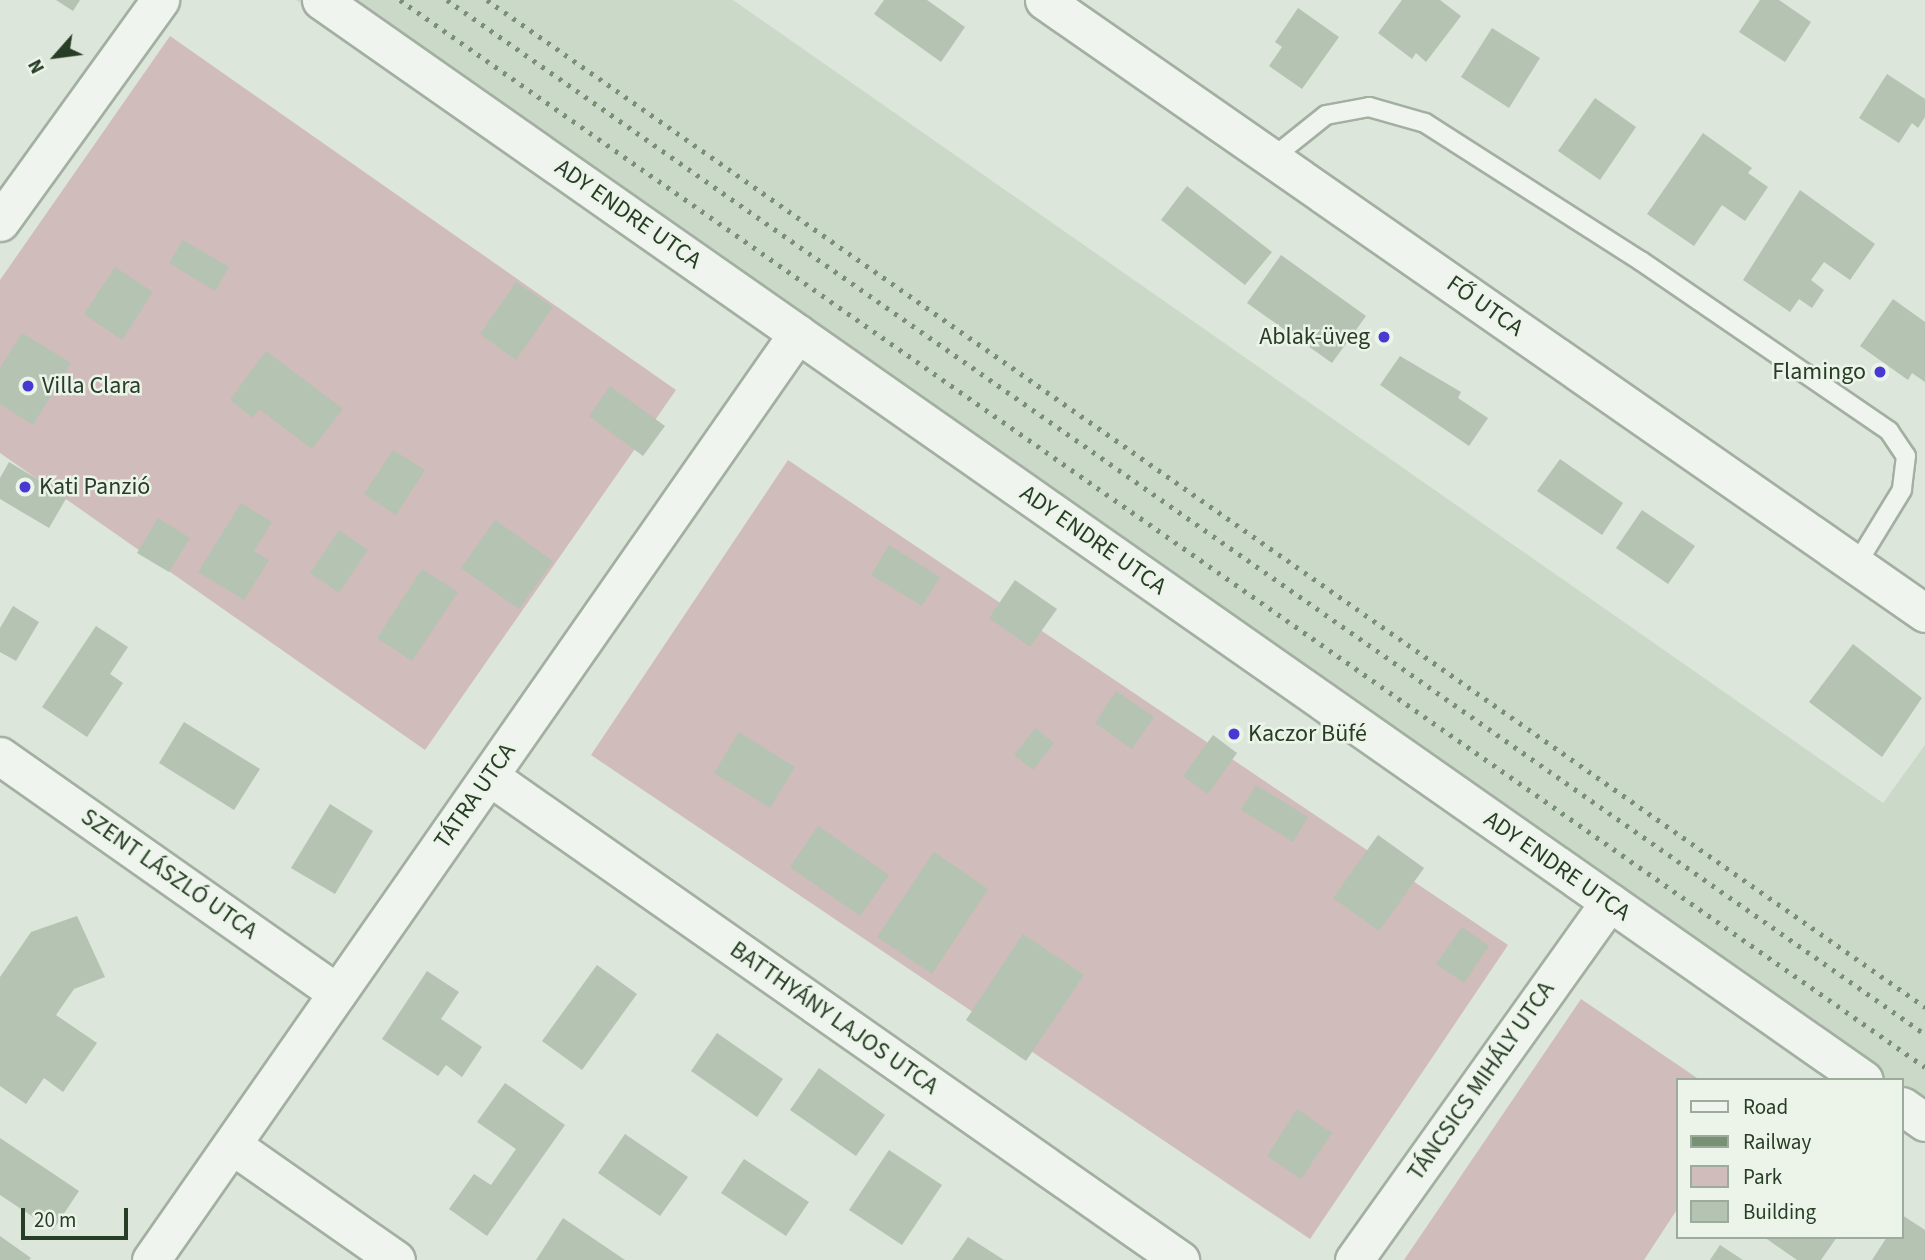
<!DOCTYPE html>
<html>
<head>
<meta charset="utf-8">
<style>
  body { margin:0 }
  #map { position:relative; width:1925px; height:1260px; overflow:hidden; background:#dde6db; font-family:"Source Sans 3",sans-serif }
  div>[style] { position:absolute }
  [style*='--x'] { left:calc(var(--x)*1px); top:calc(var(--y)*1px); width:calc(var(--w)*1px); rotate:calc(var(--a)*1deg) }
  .built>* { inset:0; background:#cbd9c9 }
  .green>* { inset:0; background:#d1bcbc }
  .building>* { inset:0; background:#b4c3b2 }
  .roads { filter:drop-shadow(2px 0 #a3b0a1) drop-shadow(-2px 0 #a3b0a1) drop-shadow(0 2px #a3b0a1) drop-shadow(0 -2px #a3b0a1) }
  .lane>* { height:18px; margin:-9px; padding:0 9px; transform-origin:9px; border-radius:9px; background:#eff5ee }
  .street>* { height:37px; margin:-18.5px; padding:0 18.5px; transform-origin:18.5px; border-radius:18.5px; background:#eff5ee }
  .rail>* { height:5px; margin-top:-2.5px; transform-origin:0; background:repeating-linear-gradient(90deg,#789174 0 3.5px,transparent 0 10.5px) }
  .dots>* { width:19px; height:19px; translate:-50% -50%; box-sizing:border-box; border:4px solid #ecf4ea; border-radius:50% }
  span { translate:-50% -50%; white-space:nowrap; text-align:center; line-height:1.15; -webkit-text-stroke:5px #ecf4ea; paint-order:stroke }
  .street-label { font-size:24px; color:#273d25 }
  .poi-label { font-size:24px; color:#273d25 }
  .right { translate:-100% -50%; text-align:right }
  .left { translate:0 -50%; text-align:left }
  .legend { position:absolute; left:1676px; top:1078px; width:228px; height:161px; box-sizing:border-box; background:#ecf4ea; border:2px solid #9dab9b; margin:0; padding:9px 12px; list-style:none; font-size:21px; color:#273d25 }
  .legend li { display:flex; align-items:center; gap:14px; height:35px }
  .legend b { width:35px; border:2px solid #9dab9b }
  .north { position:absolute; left:21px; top:21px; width:70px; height:70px; -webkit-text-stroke:5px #ecf4ea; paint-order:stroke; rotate:242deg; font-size:19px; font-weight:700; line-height:28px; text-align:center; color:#273d25 }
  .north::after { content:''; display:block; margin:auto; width:24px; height:32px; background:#273d25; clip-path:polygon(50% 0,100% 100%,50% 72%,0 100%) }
  .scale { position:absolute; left:21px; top:1208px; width:107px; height:32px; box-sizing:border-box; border:4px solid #273d25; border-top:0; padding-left:9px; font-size:21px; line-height:24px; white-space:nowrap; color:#273d25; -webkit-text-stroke:5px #ecf4ea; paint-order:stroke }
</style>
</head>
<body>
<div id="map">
  <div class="built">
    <i style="clip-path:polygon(296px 0,733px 0,1883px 803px,1925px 745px,1925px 1129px,1902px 1113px,1902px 1080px,1854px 1080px)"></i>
  </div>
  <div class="green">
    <i style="clip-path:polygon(170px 36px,676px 390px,425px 750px,0 453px,0 280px)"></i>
    <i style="clip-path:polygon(788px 460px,1508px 945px,1310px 1239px,591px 755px)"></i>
    <i style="clip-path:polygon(1581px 999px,1700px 1080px,1678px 1080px,1678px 1208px,1644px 1260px,1404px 1260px)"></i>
  </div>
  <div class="building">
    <i style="clip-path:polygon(56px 0,80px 0,73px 11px)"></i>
    <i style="clip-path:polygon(884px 0,927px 0,965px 27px,941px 62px,874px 14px)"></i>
    <i style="clip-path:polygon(1402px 0,1440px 0,1461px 16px,1426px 62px,1416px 53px,1412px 59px,1378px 33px)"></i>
    <i style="clip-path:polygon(1760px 0,1779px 0,1811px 22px,1785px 62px,1739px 32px)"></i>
    <i style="clip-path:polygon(1298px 8px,1339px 37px,1302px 89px,1269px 66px,1282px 47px,1275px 42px)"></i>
    <i style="clip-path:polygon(1492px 28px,1540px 58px,1509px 108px,1461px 77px)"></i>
    <i style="clip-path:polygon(1887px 74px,1925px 99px,1925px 117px,1918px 128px,1912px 123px,1899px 143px,1859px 118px)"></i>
    <i style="clip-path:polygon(1595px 98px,1636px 127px,1600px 180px,1558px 151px)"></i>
    <i style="clip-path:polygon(1703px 133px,1752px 168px,1748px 173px,1768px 187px,1745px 221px,1722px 205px,1694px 246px,1647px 214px)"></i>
    <i style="clip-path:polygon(1187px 186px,1272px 252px,1245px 285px,1161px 220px)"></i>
    <i style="clip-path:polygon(1800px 190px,1875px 244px,1850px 280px,1824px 262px,1811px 280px,1824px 290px,1812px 308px,1799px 299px,1790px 312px,1743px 280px)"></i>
    <i style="clip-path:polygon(183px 240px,229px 267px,215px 291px,169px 263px)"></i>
    <i style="clip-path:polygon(1281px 255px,1366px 316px,1332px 363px,1247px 303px)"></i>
    <i style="clip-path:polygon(115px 267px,153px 292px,122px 340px,84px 314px)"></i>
    <i style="clip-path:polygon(516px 282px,553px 307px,516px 360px,480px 334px)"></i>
    <i style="clip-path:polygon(1893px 299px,1925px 322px,1925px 382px,1912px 373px,1908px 380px,1860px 346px)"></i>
    <i style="clip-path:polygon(22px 333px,71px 363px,33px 425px,0 404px,0 368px)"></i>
    <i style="clip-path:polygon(266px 351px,343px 409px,312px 449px,259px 409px,253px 418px,230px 400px)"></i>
    <i style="clip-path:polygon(1400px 356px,1461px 392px,1458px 398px,1488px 418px,1469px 446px,1380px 385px)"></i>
    <i style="clip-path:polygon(610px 386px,665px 426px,643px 456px,589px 416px)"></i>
    <i style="clip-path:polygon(393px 450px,425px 470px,396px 515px,364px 494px)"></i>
    <i style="clip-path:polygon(1560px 459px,1623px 503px,1602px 535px,1537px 491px)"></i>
    <i style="clip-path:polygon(9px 462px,67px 497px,49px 528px,0 499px,0 478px)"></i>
    <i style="clip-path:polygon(241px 503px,272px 522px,254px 551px,269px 560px,244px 600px,198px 572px)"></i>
    <i style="clip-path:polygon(1642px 510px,1695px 546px,1668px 584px,1616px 548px)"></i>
    <i style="clip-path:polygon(158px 518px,190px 538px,169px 572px,137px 553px)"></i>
    <i style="clip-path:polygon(495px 520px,553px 561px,519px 609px,461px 568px)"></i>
    <i style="clip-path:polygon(339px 530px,368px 550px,339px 593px,310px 573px)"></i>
    <i style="clip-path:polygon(889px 545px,940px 577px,922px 606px,871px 575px)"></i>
    <i style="clip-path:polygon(422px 569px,458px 592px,412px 661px,377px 638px)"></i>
    <i style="clip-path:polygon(1015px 580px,1057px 609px,1030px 647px,989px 618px)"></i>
    <i style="clip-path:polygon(13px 606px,39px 622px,16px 661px,0 652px,0 628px)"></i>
    <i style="clip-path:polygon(96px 626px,128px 647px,110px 674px,123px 683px,87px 737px,42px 707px)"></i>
    <i style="clip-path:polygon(1853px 644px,1922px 698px,1882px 757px,1809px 702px)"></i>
    <i style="clip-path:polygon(1116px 691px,1154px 717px,1132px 749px,1095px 723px)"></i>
    <i style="clip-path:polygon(184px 722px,260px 769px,234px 810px,159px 763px)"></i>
    <i style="clip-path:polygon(1035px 728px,1054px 743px,1033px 770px,1014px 755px)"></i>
    <i style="clip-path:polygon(739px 732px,795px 767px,770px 808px,714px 773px)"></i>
    <i style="clip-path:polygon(1213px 735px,1237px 753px,1208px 794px,1183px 776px)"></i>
    <i style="clip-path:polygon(1256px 785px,1308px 817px,1293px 842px,1241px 810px)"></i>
    <i style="clip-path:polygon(330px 804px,373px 831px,335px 894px,291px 868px)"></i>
    <i style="clip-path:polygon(818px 826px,889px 875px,860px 916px,790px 867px)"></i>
    <i style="clip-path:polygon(1378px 835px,1424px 868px,1379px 931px,1333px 898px)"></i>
    <i style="clip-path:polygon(934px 852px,988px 889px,932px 974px,877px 937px)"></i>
    <i style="clip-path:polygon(77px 916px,105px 977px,74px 989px,56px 1015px,97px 1043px,63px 1092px,44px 1078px,26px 1104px,0 1086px,0 977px,31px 932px)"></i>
    <i style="clip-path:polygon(1462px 927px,1489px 946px,1464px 983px,1436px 964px)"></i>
    <i style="clip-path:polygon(1023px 934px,1084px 975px,1026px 1061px,966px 1020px)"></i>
    <i style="clip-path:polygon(597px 965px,637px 994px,582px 1070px,542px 1041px)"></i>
    <i style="clip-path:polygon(427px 971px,459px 992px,441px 1019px,482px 1047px,462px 1077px,446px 1065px,438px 1076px,382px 1039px)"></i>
    <i style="clip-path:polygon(717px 1033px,783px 1079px,757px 1117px,691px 1071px)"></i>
    <i style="clip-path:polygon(819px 1068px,885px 1115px,856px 1156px,790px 1110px)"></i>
    <i style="clip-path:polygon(505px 1083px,565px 1125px,487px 1236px,449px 1209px,474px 1174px,491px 1185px,516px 1149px,477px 1122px)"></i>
    <i style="clip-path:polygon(1297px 1109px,1332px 1133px,1301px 1179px,1267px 1156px)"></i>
    <i style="clip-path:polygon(625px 1134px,688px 1177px,660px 1216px,598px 1173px)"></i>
    <i style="clip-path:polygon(0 1138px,79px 1191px,53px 1230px,0 1195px)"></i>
    <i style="clip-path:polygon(889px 1150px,942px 1185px,902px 1245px,849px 1210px)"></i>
    <i style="clip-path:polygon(744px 1159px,809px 1202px,786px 1236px,721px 1193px)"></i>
    <i style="clip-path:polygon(1902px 1215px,1925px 1230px,1925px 1260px,1872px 1260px,1887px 1237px,1902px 1237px)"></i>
    <i style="clip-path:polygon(563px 1218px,625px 1260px,536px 1260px)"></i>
    <i style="clip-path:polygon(0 1236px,31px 1258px,29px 1260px,0 1260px)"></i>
    <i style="clip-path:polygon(968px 1237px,1004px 1260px,952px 1260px)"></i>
    <i style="clip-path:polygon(1764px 1237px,1837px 1237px,1821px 1260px,1797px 1260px)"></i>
    <i style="clip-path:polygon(1720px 1245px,1743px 1260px,1710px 1260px)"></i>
  </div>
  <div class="roads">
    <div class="lane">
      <i style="--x:1271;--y:159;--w:70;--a:-38.7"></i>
      <i style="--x:1326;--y:115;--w:44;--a:-10.5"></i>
      <i style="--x:1369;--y:107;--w:58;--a:15.9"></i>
      <i style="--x:1425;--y:123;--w:256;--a:32.6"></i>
      <i style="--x:1641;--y:261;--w:301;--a:34.4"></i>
      <i style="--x:1889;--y:431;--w:30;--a:56"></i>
      <i style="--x:1906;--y:456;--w:34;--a:97"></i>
      <i style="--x:1902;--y:490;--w:88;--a:121.5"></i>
    </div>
    <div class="street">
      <i style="--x:321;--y:0;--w:1883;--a:34.99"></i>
      <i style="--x:1044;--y:0;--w:1073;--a:34.83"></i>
      <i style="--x:0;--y:222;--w:274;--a:-54.2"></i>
      <i style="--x:0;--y:756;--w:412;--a:35.1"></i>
      <i style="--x:489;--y:776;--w:844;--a:35.01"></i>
      <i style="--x:1902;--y:1106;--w:28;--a:35"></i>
      <i style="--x:232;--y:1145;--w:200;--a:35"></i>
      <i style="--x:151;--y:1260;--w:1130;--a:-55.09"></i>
      <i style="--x:1354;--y:1260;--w:440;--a:-54.5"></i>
    </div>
  </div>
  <div class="rail">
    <i style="--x:400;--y:0;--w:1861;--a:34.98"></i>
    <i style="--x:447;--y:0;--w:1804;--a:34.98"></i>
    <i style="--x:487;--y:0;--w:1756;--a:35"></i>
  </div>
  <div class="dots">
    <i style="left:1384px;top:337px;background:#4839d3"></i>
    <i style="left:1880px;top:372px;background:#4839d3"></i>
    <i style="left:28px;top:386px;background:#4839d3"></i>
    <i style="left:25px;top:487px;background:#4839d3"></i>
    <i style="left:1234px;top:734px;background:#4839d3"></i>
  </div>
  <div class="street-label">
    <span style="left:628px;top:214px;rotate:35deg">ADY ENDRE UTCA</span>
    <span style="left:1485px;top:306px;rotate:35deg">FŐ UTCA</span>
    <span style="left:1093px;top:540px;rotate:35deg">ADY ENDRE UTCA</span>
    <span style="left:475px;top:796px;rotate:-55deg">TÁTRA UTCA</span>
    <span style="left:1557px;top:866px;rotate:35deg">ADY ENDRE UTCA</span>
    <span style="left:169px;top:874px;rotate:35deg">SZENT LÁSZLÓ UTCA</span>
    <span style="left:834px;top:1018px;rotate:35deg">BATTHYÁNY LAJOS UTCA</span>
    <span style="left:1481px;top:1081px;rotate:-55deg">TÁNCSICS MIHÁLY UTCA</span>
  </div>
  <div class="poi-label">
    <span class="right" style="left:1370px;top:337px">Ablak-üveg</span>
    <span class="right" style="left:1866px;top:372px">Flamingo</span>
    <span class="left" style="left:42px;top:386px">Villa Clara</span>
    <span class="left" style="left:39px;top:487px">Kati Panzió</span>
    <span class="left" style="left:1248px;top:734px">Kaczor Büfé</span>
  </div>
  <ul class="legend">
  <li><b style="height:9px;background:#eff5ee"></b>Road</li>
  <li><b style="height:9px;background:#789174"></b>Railway</li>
  <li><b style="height:19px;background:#d1bcbc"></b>Park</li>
  <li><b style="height:19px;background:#b4c3b2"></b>Building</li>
  </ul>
  <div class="north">N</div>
  <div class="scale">20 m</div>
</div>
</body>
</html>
